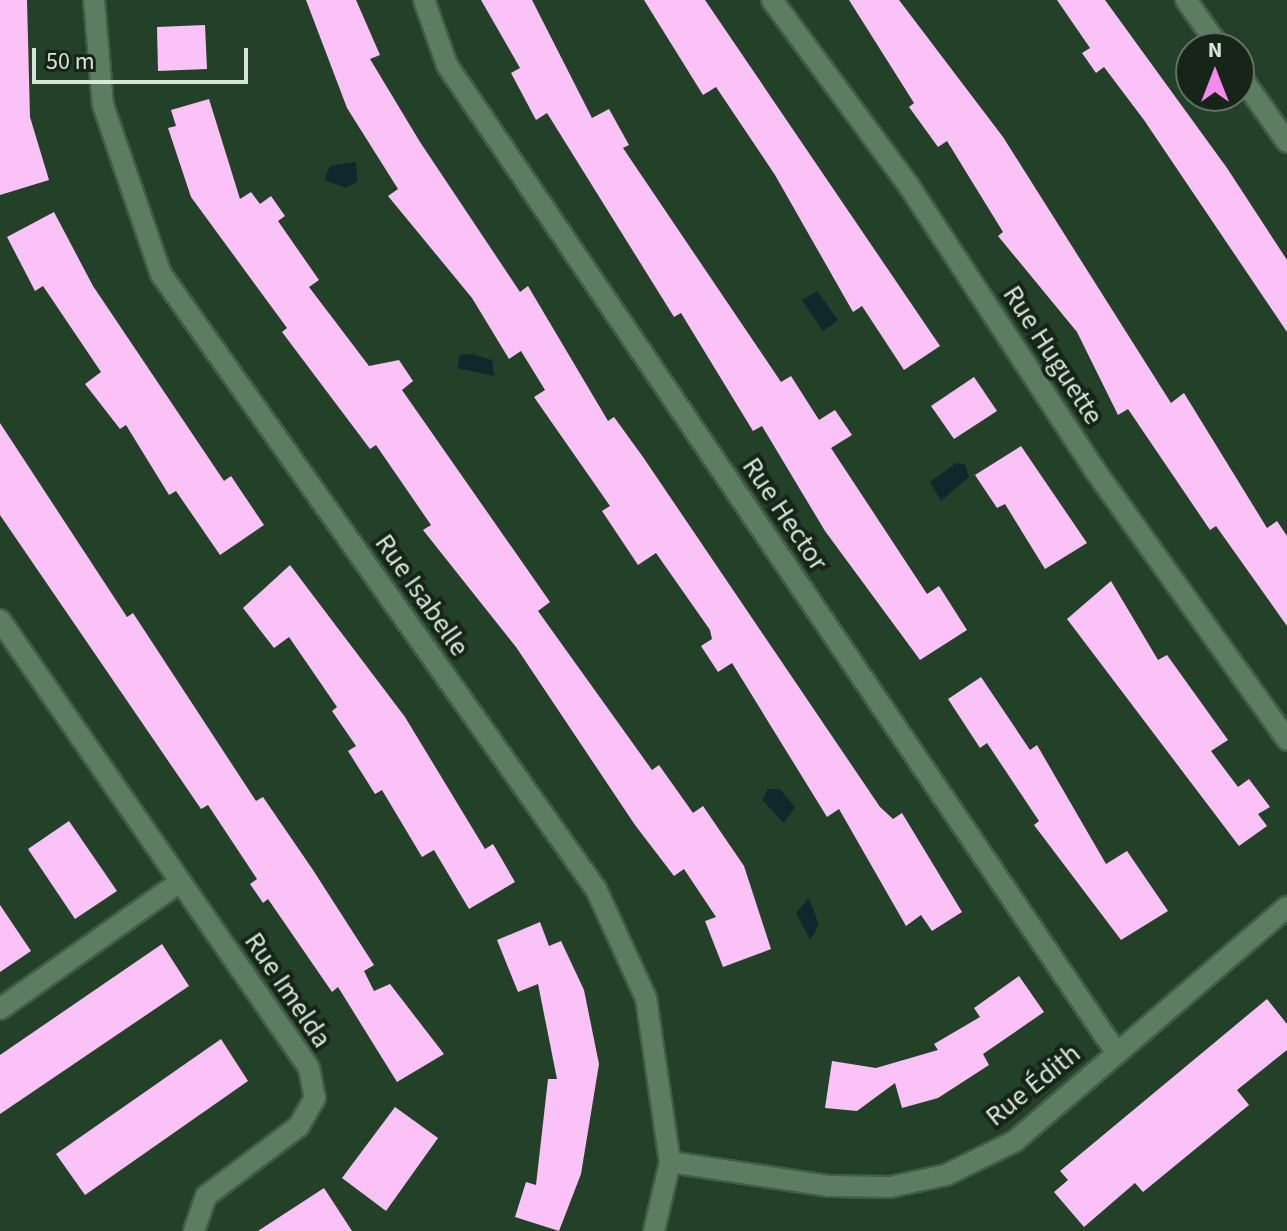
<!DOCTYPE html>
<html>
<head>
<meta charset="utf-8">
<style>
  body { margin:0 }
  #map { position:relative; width:1287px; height:1231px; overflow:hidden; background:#234128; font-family:"Source Sans 3",sans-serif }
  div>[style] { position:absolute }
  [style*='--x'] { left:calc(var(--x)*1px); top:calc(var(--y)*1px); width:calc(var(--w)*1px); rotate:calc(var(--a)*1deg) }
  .water>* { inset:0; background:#10282c }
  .building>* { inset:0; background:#fac2f7 }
  .roads { filter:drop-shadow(2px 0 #425c47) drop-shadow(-2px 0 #425c47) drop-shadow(0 2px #425c47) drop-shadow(0 -2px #425c47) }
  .street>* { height:20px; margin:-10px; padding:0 10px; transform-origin:10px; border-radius:10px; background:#5d7d62 }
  span { translate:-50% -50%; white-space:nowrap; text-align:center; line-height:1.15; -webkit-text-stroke:8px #172418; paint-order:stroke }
  .street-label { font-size:28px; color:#d5e6d6 }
  .north { position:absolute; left:1175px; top:32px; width:80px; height:80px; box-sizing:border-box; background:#172418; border:2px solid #637264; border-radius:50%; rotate:0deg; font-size:22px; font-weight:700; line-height:32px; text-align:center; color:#d5e6d6 }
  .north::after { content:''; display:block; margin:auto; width:28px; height:36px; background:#f489f0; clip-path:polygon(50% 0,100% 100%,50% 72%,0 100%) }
  .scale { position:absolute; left:32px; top:48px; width:216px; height:36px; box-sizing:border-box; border:4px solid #d5e6d6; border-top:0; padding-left:10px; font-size:24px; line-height:28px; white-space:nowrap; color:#d5e6d6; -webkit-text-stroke:6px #172418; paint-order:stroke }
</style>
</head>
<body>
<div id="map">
  <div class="water">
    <i style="clip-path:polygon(356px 162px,357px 182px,346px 188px,324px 180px,330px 166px)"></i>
    <i style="clip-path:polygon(817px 291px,838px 320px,823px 331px,802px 300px)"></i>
    <i style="clip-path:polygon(471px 354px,492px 360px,494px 376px,457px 368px,460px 355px)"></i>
    <i style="clip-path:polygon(956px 463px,965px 464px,969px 477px,941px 501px,930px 482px)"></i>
    <i style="clip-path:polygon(768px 789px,780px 789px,795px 807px,784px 823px,762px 800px)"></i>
    <i style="clip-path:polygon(809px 898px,819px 925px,810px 940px,796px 913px)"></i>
  </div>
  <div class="building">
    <i style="clip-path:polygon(0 0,27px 0,30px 117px,49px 180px,0 195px)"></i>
    <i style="clip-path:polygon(306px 0,356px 0,380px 55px,370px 59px,420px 142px,520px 292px,528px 286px,608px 421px,614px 417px,643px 457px,880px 807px,893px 819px,902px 813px,962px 912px,932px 931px,921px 915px,906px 926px,839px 809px,827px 817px,732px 663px,718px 672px,701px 646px,712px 639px,710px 630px,656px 553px,638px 565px,602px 511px,610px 506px,534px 397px,545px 390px,521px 351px,509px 359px,472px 298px,388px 196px,398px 189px,347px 108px)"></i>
    <i style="clip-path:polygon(481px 0,532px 0,592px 118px,609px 109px,629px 145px,623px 148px,781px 382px,791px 376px,819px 420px,835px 410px,852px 435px,831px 448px,927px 594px,939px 586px,967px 630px,920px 660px,825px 531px,762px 426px,753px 431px,681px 313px,674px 317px,547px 113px,536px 120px,511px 73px,520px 68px)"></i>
    <i style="clip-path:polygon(644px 0,705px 0,940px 346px,904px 370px,862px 306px,853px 312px,775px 175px,716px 87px,703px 95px)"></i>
    <i style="clip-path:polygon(849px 0,899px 0,1003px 137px,1171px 403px,1184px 393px,1267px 528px,1277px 521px,1287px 536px,1287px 626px,1216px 526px,1210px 530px,1128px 409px,1118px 415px,1077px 332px,998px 236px,1003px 232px,947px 141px,938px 147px,909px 107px,914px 103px)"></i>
    <i style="clip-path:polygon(1057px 0,1105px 0,1227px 168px,1287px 260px,1287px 332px,1144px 120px,1104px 67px,1096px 73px,1082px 53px,1090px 48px)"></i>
    <i style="clip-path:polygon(205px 25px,207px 69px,158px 71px,157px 27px)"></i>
    <i style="clip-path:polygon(209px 99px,240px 199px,251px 192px,260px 204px,271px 196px,285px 216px,278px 221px,319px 280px,309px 287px,369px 366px,399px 360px,413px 381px,402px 390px,550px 602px,538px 611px,652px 770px,659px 765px,693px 813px,703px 806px,744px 866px,771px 949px,723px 967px,705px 921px,716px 917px,684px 869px,674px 876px,635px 825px,516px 647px,423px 530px,431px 525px,376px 445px,370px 449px,282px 332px,287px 328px,191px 197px,168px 128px,176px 126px,171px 110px)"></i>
    <i style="clip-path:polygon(54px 212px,93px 286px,224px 481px,231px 476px,264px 525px,220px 555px,176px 491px,169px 495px,126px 425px,120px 429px,85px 384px,101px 372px,43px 286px,35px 291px,7px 237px)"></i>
    <i style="clip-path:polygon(974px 377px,997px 411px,954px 439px,931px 406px)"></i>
    <i style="clip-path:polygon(0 423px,127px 617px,133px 613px,256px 801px,263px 797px,313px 870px,374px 965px,364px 971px,374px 991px,390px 984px,444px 1054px,397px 1082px,338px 987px,332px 992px,268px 899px,263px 903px,250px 884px,257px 879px,208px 805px,201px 809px,0 515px)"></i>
    <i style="clip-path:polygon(1021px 446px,1087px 543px,1045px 569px,1005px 504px,997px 508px,975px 475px)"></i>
    <i style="clip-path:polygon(290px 565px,405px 717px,485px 849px,493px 844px,515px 882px,469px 909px,434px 850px,422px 857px,382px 790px,375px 794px,348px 751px,356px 746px,332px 711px,337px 707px,289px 637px,274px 648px,243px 608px)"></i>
    <i style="clip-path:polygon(1111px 581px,1158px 660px,1167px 655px,1228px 740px,1211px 751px,1238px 787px,1249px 779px,1270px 807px,1258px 814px,1267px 826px,1239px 846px,1067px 619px)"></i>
    <i style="clip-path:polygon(981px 677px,1030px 750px,1037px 745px,1106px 864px,1127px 851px,1168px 911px,1121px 940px,1034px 825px,1039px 821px,987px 743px,980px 748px,948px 699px)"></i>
    <i style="clip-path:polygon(69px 821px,117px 891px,75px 919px,28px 849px)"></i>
    <i style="clip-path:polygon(0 905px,31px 951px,0 972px)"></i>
    <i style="clip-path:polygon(540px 922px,549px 946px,561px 941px,584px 990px,599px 1064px,581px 1174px,559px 1231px,515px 1217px,526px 1182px,536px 1185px,548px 1079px,557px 1079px,538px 984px,518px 992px,497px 940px)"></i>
    <i style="clip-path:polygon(162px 944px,189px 986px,0 1114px,0 1055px)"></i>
    <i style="clip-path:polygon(1019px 976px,1044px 1012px,983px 1054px,989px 1065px,938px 1098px,902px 1108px,895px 1083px,857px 1111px,825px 1108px,832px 1061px,876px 1068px,938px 1050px,934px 1044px,980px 1017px,974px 1008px)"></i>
    <i style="clip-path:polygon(1267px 999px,1287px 1024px,1287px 1050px,1237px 1090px,1249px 1105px,1143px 1192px,1135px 1183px,1084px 1227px,1054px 1192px,1068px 1180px,1060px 1171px)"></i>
    <i style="clip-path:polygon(221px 1039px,248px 1081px,85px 1195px,56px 1154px)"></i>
    <i style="clip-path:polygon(395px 1107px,438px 1138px,386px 1211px,342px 1178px)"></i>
    <i style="clip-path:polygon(324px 1188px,352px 1231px,258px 1231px)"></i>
  </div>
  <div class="roads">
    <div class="street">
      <i style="--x:94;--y:0;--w:105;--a:85.1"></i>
      <i style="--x:103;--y:105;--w:179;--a:71.1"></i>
      <i style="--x:161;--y:274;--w:753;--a:54.73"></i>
      <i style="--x:596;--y:889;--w:120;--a:65.4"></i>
      <i style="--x:646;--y:998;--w:166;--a:81.7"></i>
      <i style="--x:670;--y:1162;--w:71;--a:103.1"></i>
      <i style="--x:424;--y:0;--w:69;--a:70.5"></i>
      <i style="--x:447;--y:65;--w:1192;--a:55.87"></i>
      <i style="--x:772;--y:0;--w:231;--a:53.6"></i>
      <i style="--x:909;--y:186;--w:338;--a:56.8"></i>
      <i style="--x:1094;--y:469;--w:333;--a:54.5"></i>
      <i style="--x:1186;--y:0;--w:59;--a:54.7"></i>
      <i style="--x:1239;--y:74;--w:83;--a:54.8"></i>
      <i style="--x:0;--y:620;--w:544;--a:55.4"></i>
      <i style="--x:309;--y:1068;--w:31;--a:79"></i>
      <i style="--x:315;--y:1098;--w:32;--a:120"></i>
      <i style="--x:299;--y:1126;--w:116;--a:143"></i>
      <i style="--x:206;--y:1196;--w:37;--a:109"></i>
      <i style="--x:0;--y:1009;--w:220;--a:-35.2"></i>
      <i style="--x:670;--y:1162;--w:161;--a:8.6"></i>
      <i style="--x:829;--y:1186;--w:61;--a:0.9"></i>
      <i style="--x:890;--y:1187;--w:57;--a:-12.1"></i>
      <i style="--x:946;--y:1175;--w:77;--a:-26.2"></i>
      <i style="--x:1015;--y:1141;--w:359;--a:-40.7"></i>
    </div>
  </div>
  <div class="street-label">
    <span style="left:1053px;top:355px;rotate:57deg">Rue Huguette</span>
    <span style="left:785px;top:514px;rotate:56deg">Rue Hector</span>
    <span style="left:422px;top:595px;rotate:55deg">Rue Isabelle</span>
    <span style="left:288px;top:990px;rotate:56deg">Rue Imelda</span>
    <span style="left:1033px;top:1085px;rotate:-39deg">Rue Édith</span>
  </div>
  <div class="north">N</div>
  <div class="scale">50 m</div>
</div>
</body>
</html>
